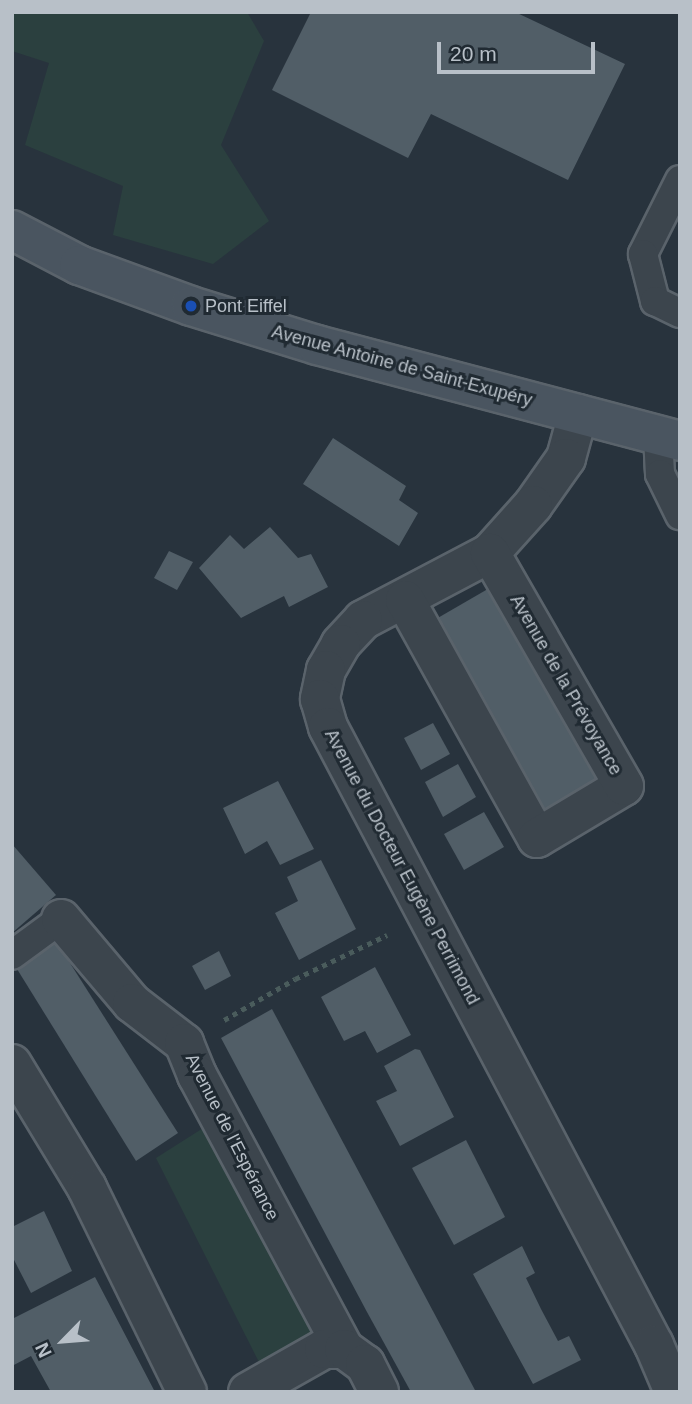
<!DOCTYPE html>
<html>
<head>
<meta charset="utf-8">
<style>
  body { margin:0 }
  #map { position:relative; width:692px; height:1404px; overflow:hidden; background:#28333d; font-family:Helvetica,sans-serif }
  div>[style] { position:absolute }
  [style*='--x'] { left:calc(var(--x)*1px); top:calc(var(--y)*1px); width:calc(var(--w)*1px); rotate:calc(var(--a)*1deg) }
  .green>* { inset:0; background:#2b403f }
  .building>* { inset:0; background:#515e67 }
  .path>* { height:4.5px; margin-top:-2.25px; transform-origin:0; background:repeating-linear-gradient(90deg,#4a5c5c 0 5px,transparent 0 10px) }
  .roads { filter:drop-shadow(2px 0 #5a636b) drop-shadow(-2px 0 #5a636b) drop-shadow(0 2px #5a636b) drop-shadow(0 -2px #5a636b) }
  .service>* { height:28px; margin:-14px; padding:0 14px; transform-origin:14px; border-radius:14px; background:#3c454d }
  .minor>* { height:38px; margin:-19px; padding:0 19px; transform-origin:19px; border-radius:19px; background:#3c454d }
  .secondary>* { height:38px; margin:-19px; padding:0 19px; transform-origin:19px; border-radius:19px; background:#4a5560 }
  .dots>* { width:19px; height:19px; translate:-50% -50%; box-sizing:border-box; border:4px solid #202a32; border-radius:50% }
  span { translate:-50% -50%; white-space:nowrap; text-align:center; line-height:1.15; -webkit-text-stroke:6px #202a32; paint-order:stroke }
  .poi-label { font-size:18px; color:#b8c0c8 }
  .left { translate:0 -50%; text-align:left }
  .street-label { font-size:18px; color:#b8c0c8 }
  .frame { position:absolute; inset:0; border:14px solid #b8c0c8; pointer-events:none }
  .north { position:absolute; left:28px; top:1306px; width:70px; height:70px; -webkit-text-stroke:5px #202a32; paint-order:stroke; rotate:245deg; font-size:19px; font-weight:700; line-height:28px; text-align:center; color:#b8c0c8 }
  .north::after { content:''; display:block; margin:auto; width:24px; height:32px; background:#b8c0c8; clip-path:polygon(50% 0,100% 100%,50% 72%,0 100%) }
  .scale { position:absolute; left:437px; top:42px; width:158px; height:32px; box-sizing:border-box; border:4px solid #b8c0c8; border-top:0; padding-left:9px; font-size:21px; line-height:24px; white-space:nowrap; color:#b8c0c8; -webkit-text-stroke:5px #202a32; paint-order:stroke }
</style>
</head>
<body>
<div id="map">
  <div class="green">
    <i style="clip-path:polygon(12px 12px,247px 12px,264px 41px,221px 145px,269px 221px,213px 264px,113px 235px,123px 186px,25px 145px,49px 63px,12px 51px)"></i>
    <i style="clip-path:polygon(208px 1125px,318px 1337px,264px 1372px,156px 1158px)"></i>
  </div>
  <div class="building">
    <i style="clip-path:polygon(311px 12px,515px 12px,625px 64px,568px 180px,431px 114px,408px 158px,272px 90px)"></i>
    <i style="clip-path:polygon(333px 438px,406px 486px,399px 500px,418px 513px,399px 546px,303px 484px)"></i>
    <i style="clip-path:polygon(270px 527px,298px 558px,311px 554px,328px 587px,289px 607px,284px 596px,241px 618px,199px 568px,230px 535px,244px 549px)"></i>
    <i style="clip-path:polygon(169px 551px,193px 562px,177px 590px,154px 578px)"></i>
    <i style="clip-path:polygon(493px 586px,604px 780px,546px 812px,436px 619px)"></i>
    <i style="clip-path:polygon(433px 723px,450px 754px,421px 770px,404px 738px)"></i>
    <i style="clip-path:polygon(458px 764px,476px 797px,443px 817px,425px 782px)"></i>
    <i style="clip-path:polygon(278px 781px,314px 849px,280px 865px,267px 841px,245px 854px,223px 808px)"></i>
    <i style="clip-path:polygon(484px 812px,504px 847px,464px 870px,444px 834px)"></i>
    <i style="clip-path:polygon(12px 844px,56px 895px,12px 933px)"></i>
    <i style="clip-path:polygon(321px 860px,356px 929px,299px 960px,275px 913px,298px 901px,287px 877px)"></i>
    <i style="clip-path:polygon(56px 941px,178px 1133px,136px 1161px,17px 969px)"></i>
    <i style="clip-path:polygon(219px 951px,231px 976px,205px 990px,192px 966px)"></i>
    <i style="clip-path:polygon(375px 967px,411px 1035px,377px 1053px,365px 1031px,344px 1041px,321px 997px)"></i>
    <i style="clip-path:polygon(272px 1009px,442px 1328px,476px 1392px,411px 1392px,367px 1312px,221px 1038px)"></i>
    <i style="clip-path:polygon(415px 1049px,420px 1050px,454px 1117px,400px 1146px,376px 1101px,397px 1091px,384px 1066px)"></i>
    <i style="clip-path:polygon(466px 1140px,505px 1217px,454px 1245px,412px 1168px)"></i>
    <i style="clip-path:polygon(44px 1211px,72px 1271px,31px 1293px,12px 1256px,12px 1227px)"></i>
    <i style="clip-path:polygon(522px 1246px,535px 1273px,526px 1278px,541px 1309px,558px 1341px,569px 1336px,581px 1360px,533px 1384px,473px 1274px)"></i>
    <i style="clip-path:polygon(95px 1277px,155px 1392px,51px 1392px,31px 1356px,12px 1366px,12px 1319px)"></i>
  </div>
  <div class="path">
    <i style="--x:224;--y:1020;--w:82;--a:-30"></i>
    <i style="--x:295;--y:979;--w:102;--a:-25.6"></i>
  </div>
  <div class="roads">
    <div class="service">
      <i style="--x:680;--y:180;--w:83;--a:116.6"></i>
      <i style="--x:643;--y:254;--w:49;--a:75.7"></i>
      <i style="--x:655;--y:301;--w:28;--a:26"></i>
      <i style="--x:658;--y:436;--w:38;--a:87"></i>
      <i style="--x:660;--y:474;--w:46;--a:64"></i>
      <i style="--x:12;--y:955;--w:61;--a:-36.3"></i>
    </div>
    <div class="minor">
      <i style="--x:578;--y:414;--w:46;--a:105.3"></i>
      <i style="--x:566;--y:458;--w:57;--a:125.1"></i>
      <i style="--x:533;--y:505;--w:64;--a:131.9"></i>
      <i style="--x:490;--y:553;--w:144;--a:152.2"></i>
      <i style="--x:363;--y:620;--w:33;--a:133"></i>
      <i style="--x:341;--y:644;--w:30;--a:120"></i>
      <i style="--x:326;--y:670;--w:30;--a:102"></i>
      <i style="--x:320;--y:699;--w:29;--a:74"></i>
      <i style="--x:328;--y:727;--w:699;--a:62.19"></i>
      <i style="--x:654;--y:1345;--w:51;--a:66.9"></i>
      <i style="--x:405;--y:600;--w:272;--a:61"></i>
      <i style="--x:537;--y:838;--w:101;--a:-30.9"></i>
      <i style="--x:624;--y:786;--w:269;--a:-119.9"></i>
      <i style="--x:61;--y:919;--w:110;--a:49.8"></i>
      <i style="--x:132;--y:1003;--w:66;--a:37.6"></i>
      <i style="--x:184;--y:1043;--w:35;--a:68"></i>
      <i style="--x:197;--y:1075;--w:311;--a:61.8"></i>
      <i style="--x:12;--y:1064;--w:145;--a:58.8"></i>
      <i style="--x:87;--y:1188;--w:227;--a:63.9"></i>
      <i style="--x:248;--y:1392;--w:87;--a:-29.5"></i>
      <i style="--x:324;--y:1349;--w:20;--a:0"></i>
      <i style="--x:344;--y:1349;--w:26;--a:36"></i>
      <i style="--x:365;--y:1364;--w:31;--a:63"></i>
    </div>
    <div class="secondary">
      <i style="--x:12;--y:230;--w:76;--a:27.6"></i>
      <i style="--x:79;--y:265;--w:119;--a:20.1"></i>
      <i style="--x:191;--y:306;--w:132;--a:17.2"></i>
      <i style="--x:317;--y:345;--w:375;--a:14.8"></i>
    </div>
  </div>
  <div class="dots">
    <i style="left:191px;top:306px;background:#1a4fb4"></i>
  </div>
  <div class="poi-label">
    <span class="left" style="left:205px;top:306px">Pont Eiffel</span>
  </div>
  <div class="street-label">
    <span style="left:402px;top:366px;rotate:15deg">Avenue Antoine de Saint-Exupéry</span>
    <span style="left:566px;top:685px;rotate:60deg">Avenue de la Prévoyance</span>
    <span style="left:402px;top:867px;rotate:62deg">Avenue du Docteur Eugène Perrimond</span>
    <span style="left:232px;top:1137px;rotate:63deg">Avenue de l'Espérance</span>
  </div>
  <div class="frame"></div>
  <div class="north">N</div>
  <div class="scale">20 m</div>
</div>
</body>
</html>
